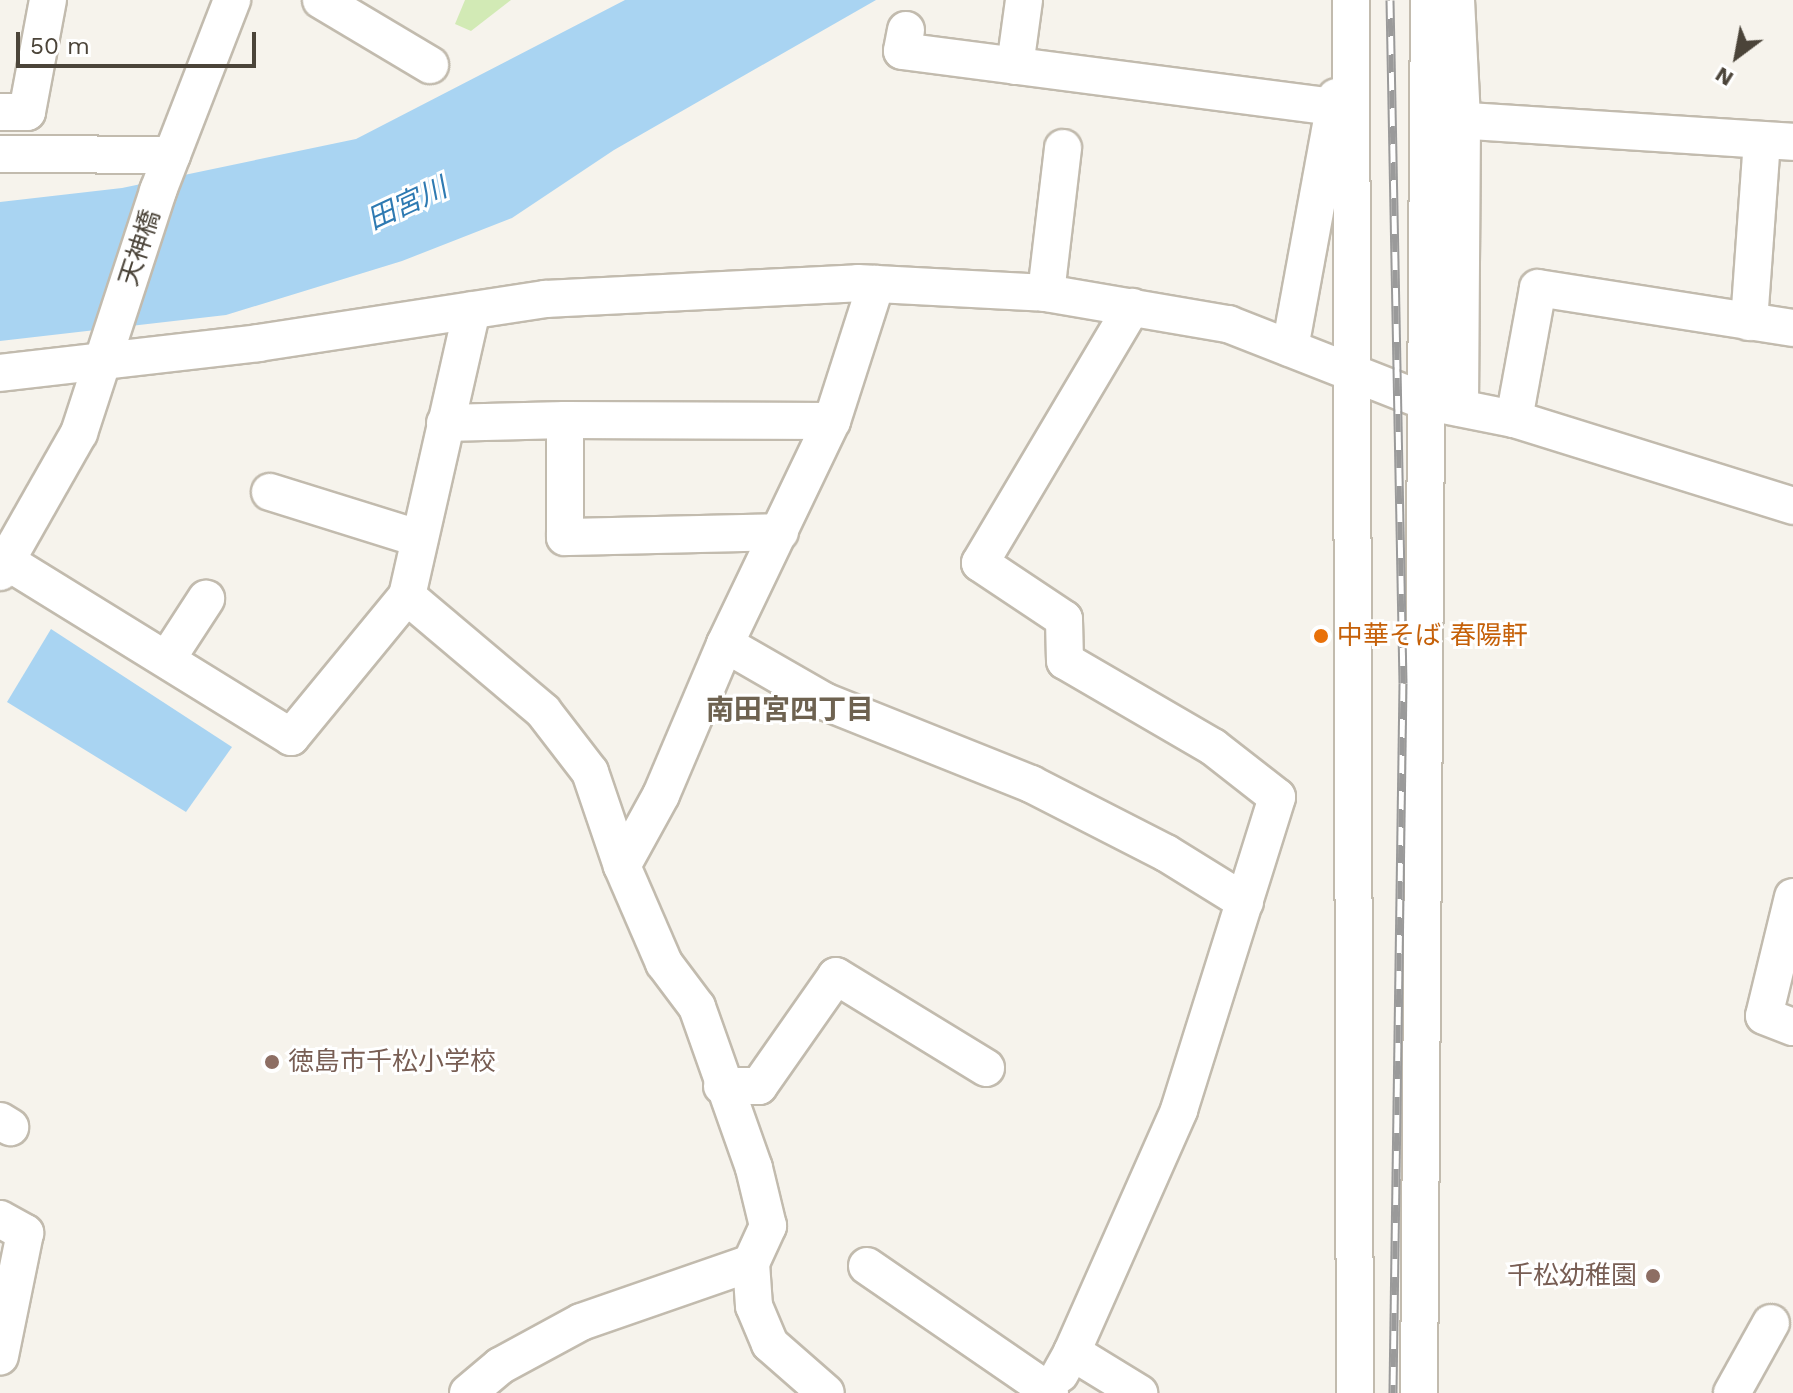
<!DOCTYPE html>
<html>
<head>
<meta charset="utf-8">
<style>
  body { margin:0 }
  #map { position:relative; width:1793px; height:1393px; overflow:hidden; background:#f6f3ec; font-family:"Work Sans","Noto Sans JP",sans-serif }
  div>[style] { position:absolute }
  [style*='--x'] { left:calc(var(--x)*1px); top:calc(var(--y)*1px); width:calc(var(--w)*1px); rotate:calc(var(--a)*1deg) }
  .green>* { inset:0; background:#d2eab5 }
  .water>* { inset:0; background:#a9d4f2 }
  .roads { filter:drop-shadow(2px 0 #c2bbae) drop-shadow(-2px 0 #c2bbae) drop-shadow(0 2px #c2bbae) drop-shadow(0 -2px #c2bbae) }
  .minor>* { height:36px; margin:-18px; padding:0 18px; transform-origin:18px; border-radius:18px; background:#fff }
  .rail>* { height:9px; margin-top:-4.5px; transform-origin:0; background:repeating-linear-gradient(90deg,#fff 0 18px,#9a9a9a 0 36px); box-sizing:border-box; border-block:2px solid #9a9a9a }
  .dots>* { width:22px; height:22px; translate:-50% -50%; box-sizing:border-box; border:4px solid #fff; border-radius:50% }
  span { translate:-50% -50%; white-space:nowrap; text-align:center; line-height:1.15; -webkit-text-stroke:6px #fff; paint-order:stroke }
  .street-label { font-size:26px; color:#4b4439 }
  .food-label { font-size:26px; color:#c56008 }
  .left { translate:0 -50%; text-align:left }
  .education-label { font-size:26px; color:#785e54 }
  .right { translate:-100% -50%; text-align:right }
  .water-label { font-size:28px; color:#2e7ab2; font-style:italic }
  .neighbourhood-label { font-size:28px; color:#6e6250; font-weight:700 }
  .north { position:absolute; left:1697px; top:16px; width:80px; height:80px; -webkit-text-stroke:6px #fff; paint-order:stroke; rotate:212deg; font-size:22px; font-weight:700; line-height:32px; text-align:center; color:#4b4439 }
  .north::after { content:''; display:block; margin:auto; width:28px; height:36px; background:#4b4439; clip-path:polygon(50% 0,100% 100%,50% 72%,0 100%) }
  .scale { position:absolute; left:16px; top:32px; width:240px; height:36px; box-sizing:border-box; border:4px solid #4b4439; border-top:0; padding-left:10px; font-size:24px; line-height:28px; white-space:nowrap; color:#4b4439; -webkit-text-stroke:6px #fff; paint-order:stroke }
</style>
</head>
<body>
<div id="map">
  <div class="green">
    <i style="clip-path:polygon(465px 0,511px 0,471px 31px,455px 24px)"></i>
  </div>
  <div class="water">
    <i style="clip-path:polygon(625px 0,876px 0,614px 150px,512px 218px,402px 261px,226px 315px,0 341px,0 202px,122px 188px,356px 139px)"></i>
    <i style="clip-path:polygon(51px 629px,232px 747px,186px 812px,7px 702px)"></i>
  </div>
  <div class="roads">
    <div class="minor">
      <i style="--x:321;--y:0;--w:127;--a:30.8"></i>
      <i style="--x:1351;--y:0;--w:1393;--a:89.84"></i>
      <i style="--x:1456;--y:0;--w:120;--a:87.1"></i>
      <i style="--x:1462;--y:120;--w:288;--a:90.4"></i>
      <i style="--x:906;--y:30;--w:21;--a:101"></i>
      <i style="--x:902;--y:51;--w:436;--a:7.4"></i>
      <i style="--x:1015;--y:66;--w:67;--a:-82.2"></i>
      <i style="--x:0;--y:112;--w:27;--a:0"></i>
      <i style="--x:27;--y:112;--w:114;--a:-79.4"></i>
      <i style="--x:1439;--y:119;--w:355;--a:3.7"></i>
      <i style="--x:0;--y:154;--w:172;--a:0.3"></i>
      <i style="--x:1046;--y:293;--w:146;--a:-83.3"></i>
      <i style="--x:1749;--y:322;--w:182;--a:-85.9"></i>
      <i style="--x:1290;--y:348;--w:255;--a:-79.6"></i>
      <i style="--x:0;--y:373;--w:260;--a:-6.6"></i>
      <i style="--x:258;--y:343;--w:290;--a:-8.7"></i>
      <i style="--x:545;--y:299;--w:313;--a:-2.9"></i>
      <i style="--x:858;--y:283;--w:188;--a:3"></i>
      <i style="--x:1046;--y:293;--w:185;--a:9.7"></i>
      <i style="--x:1228;--y:324;--w:211;--a:21.4"></i>
      <i style="--x:1424;--y:401;--w:92;--a:11.3"></i>
      <i style="--x:1514;--y:419;--w:292;--a:17.3"></i>
      <i style="--x:1514;--y:419;--w:133;--a:-79.6"></i>
      <i style="--x:1538;--y:288;--w:258;--a:8.9"></i>
      <i style="--x:565;--y:420;--w:267;--a:0.2"></i>
      <i style="--x:445;--y:423;--w:120;--a:-1.4"></i>
      <i style="--x:565;--y:420;--w:117;--a:90"></i>
      <i style="--x:565;--y:537;--w:215;--a:-1.3"></i>
      <i style="--x:270;--y:492;--w:155;--a:17.3"></i>
      <i style="--x:6;--y:561;--w:335;--a:31.7"></i>
      <i style="--x:291;--y:737;--w:183;--a:-50.6"></i>
      <i style="--x:407;--y:596;--w:293;--a:-77.2"></i>
      <i style="--x:0;--y:572;--w:160;--a:-60.4"></i>
      <i style="--x:79;--y:433;--w:255;--a:-71.9"></i>
      <i style="--x:158;--y:191;--w:205;--a:-68.8"></i>
      <i style="--x:407;--y:596;--w:178;--a:40.2"></i>
      <i style="--x:543;--y:711;--w:77;--a:52.4"></i>
      <i style="--x:590;--y:772;--w:99;--a:71.2"></i>
      <i style="--x:622;--y:866;--w:81;--a:-61.2"></i>
      <i style="--x:661;--y:795;--w:164;--a:-67"></i>
      <i style="--x:725;--y:644;--w:247;--a:-64.4"></i>
      <i style="--x:832;--y:421;--w:144;--a:-72.2"></i>
      <i style="--x:725;--y:644;--w:116;--a:29.9"></i>
      <i style="--x:826;--y:702;--w:221;--a:21.8"></i>
      <i style="--x:1031;--y:784;--w:152;--a:27.1"></i>
      <i style="--x:1166;--y:853;--w:93;--a:31.8"></i>
      <i style="--x:167;--y:659;--w:72;--a:-57"></i>
      <i style="--x:1793;--y:897;--w:122;--a:103.7"></i>
      <i style="--x:1764;--y:1016;--w:31;--a:21"></i>
      <i style="--x:722;--y:1086;--w:37;--a:0"></i>
      <i style="--x:759;--y:1086;--w:134;--a:-55"></i>
      <i style="--x:836;--y:976;--w:176;--a:31.5"></i>
      <i style="--x:0;--y:1121;--w:12;--a:31"></i>
      <i style="--x:0;--y:1219;--w:29;--a:29"></i>
      <i style="--x:25;--y:1233;--w:126;--a:101.5"></i>
      <i style="--x:751;--y:1263;--w:43;--a:86"></i>
      <i style="--x:754;--y:1306;--w:41;--a:67.2"></i>
      <i style="--x:770;--y:1344;--w:74;--a:41.2"></i>
      <i style="--x:867;--y:1266;--w:222;--a:34.5"></i>
      <i style="--x:1072;--y:1352;--w:265;--a:-66.1"></i>
      <i style="--x:1179;--y:1110;--w:328;--a:-72.6"></i>
      <i style="--x:1277;--y:797;--w:81;--a:-142"></i>
      <i style="--x:1213;--y:747;--w:171;--a:-149.8"></i>
      <i style="--x:1065;--y:661;--w:42;--a:-91.4"></i>
      <i style="--x:1064;--y:619;--w:101;--a:-146.3"></i>
      <i style="--x:980;--y:563;--w:298;--a:-59.3"></i>
      <i style="--x:1060;--y:1374;--w:25;--a:-61"></i>
      <i style="--x:1072;--y:1352;--w:79;--a:31.5"></i>
      <i style="--x:468;--y:1393;--w:42;--a:-40.2"></i>
      <i style="--x:500;--y:1366;--w:92;--a:-28.5"></i>
      <i style="--x:581;--y:1322;--w:180;--a:-19.1"></i>
      <i style="--x:751;--y:1263;--w:41;--a:-65.3"></i>
      <i style="--x:768;--y:1226;--w:60;--a:-103.6"></i>
      <i style="--x:754;--y:1168;--w:171;--a:-109.5"></i>
      <i style="--x:697;--y:1007;--w:55;--a:-126.9"></i>
      <i style="--x:664;--y:963;--w:106;--a:-113.4"></i>
      <i style="--x:1419;--y:1393;--w:1393;--a:-89.59"></i>
      <i style="--x:1732;--y:1393;--w:80;--a:-60.9"></i>
    </div>
  </div>
  <div class="rail">
    <i style="--x:1390;--y:0;--w:683;--a:88.91"></i>
    <i style="--x:1403;--y:683;--w:710;--a:90.81"></i>
  </div>
  <div class="dots">
    <i style="left:1321px;top:636px;background:#e8710a"></i>
    <i style="left:272px;top:1062px;background:#8d6e63"></i>
    <i style="left:1653px;top:1276px;background:#8d6e63"></i>
  </div>
  <div class="street-label">
    <span style="left:140px;top:248px;rotate:-72deg">天神橋</span>
  </div>
  <div class="food-label">
    <span class="left" style="left:1337px;top:636px">中華そば 春陽軒</span>
  </div>
  <div class="education-label">
    <span class="left" style="left:288px;top:1062px">徳島市千松小学校</span>
    <span class="right" style="left:1637px;top:1276px">千松幼稚園</span>
  </div>
  <div class="water-label">
    <span style="left:407px;top:204px;rotate:-25deg">田宮川</span>
  </div>
  <div class="neighbourhood-label">
    <span style="left:790px;top:710px">南田宮四丁目</span>
  </div>
  <div class="north">N</div>
  <div class="scale">50 m</div>
</div>
</body>
</html>
